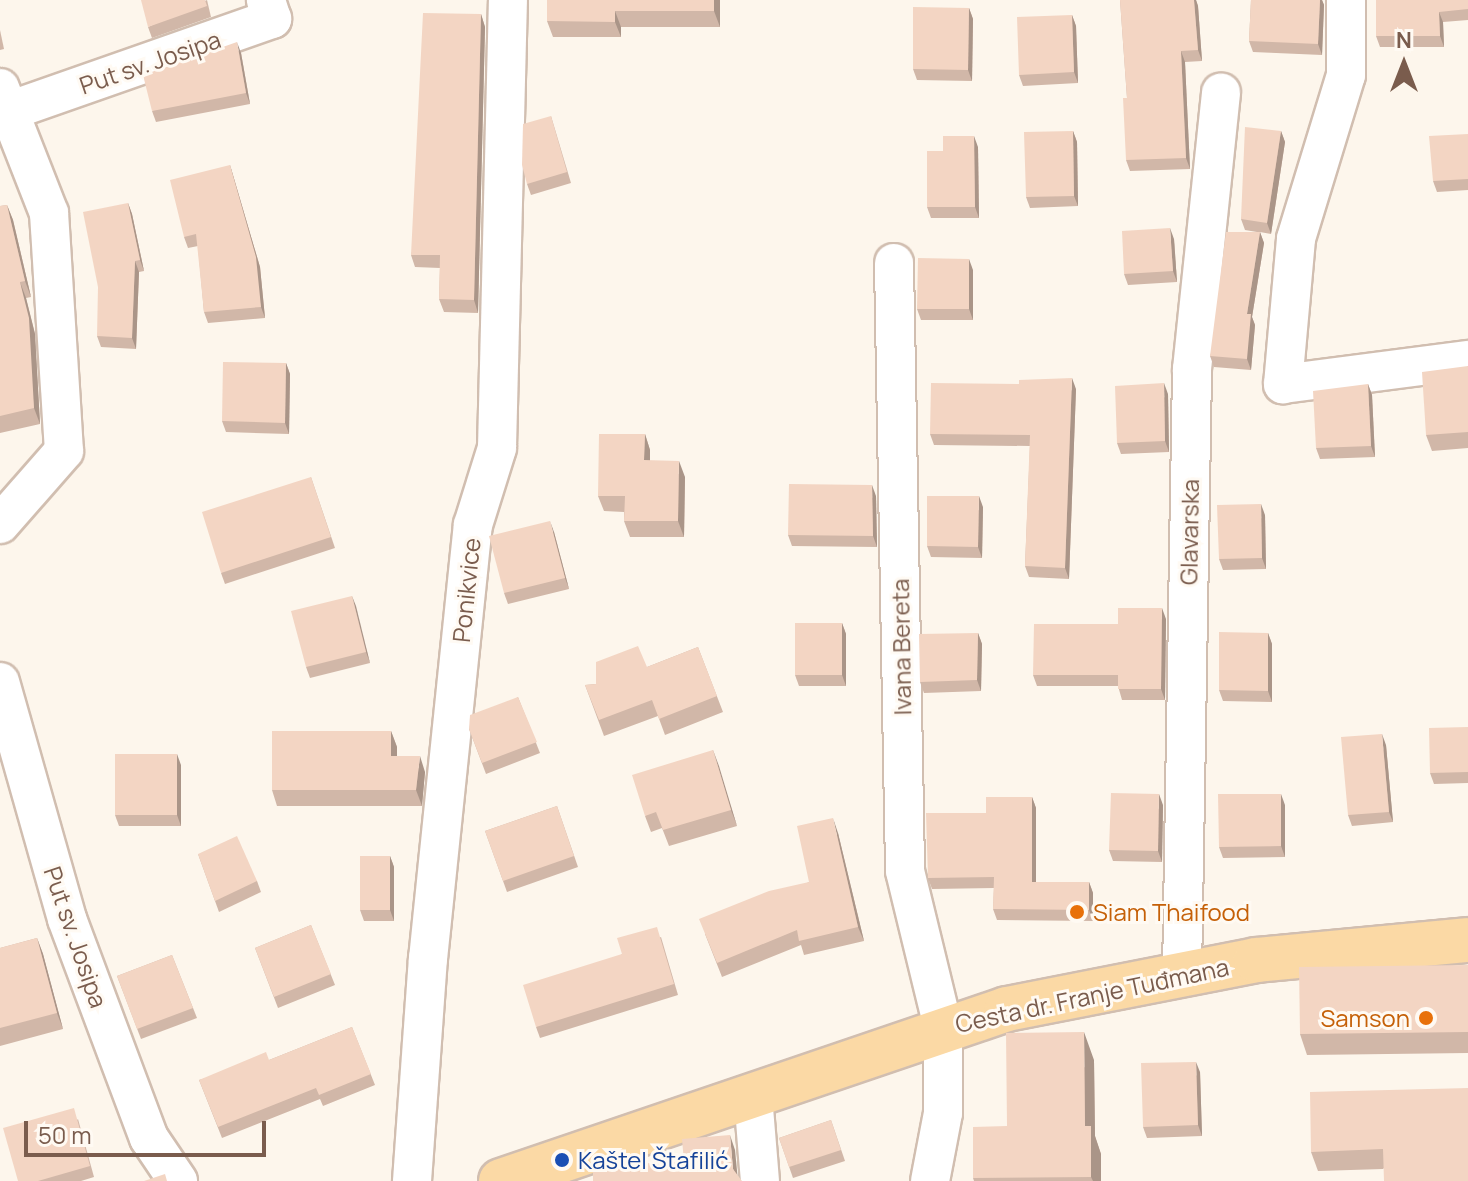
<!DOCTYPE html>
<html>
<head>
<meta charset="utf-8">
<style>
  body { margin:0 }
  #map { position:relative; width:1468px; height:1181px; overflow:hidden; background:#fdf6ec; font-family:Manrope,sans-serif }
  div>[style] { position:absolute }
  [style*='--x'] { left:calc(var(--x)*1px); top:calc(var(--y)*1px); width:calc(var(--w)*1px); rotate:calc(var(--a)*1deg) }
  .roads { filter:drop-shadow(2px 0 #d1beb0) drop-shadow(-2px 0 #d1beb0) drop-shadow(0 2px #d1beb0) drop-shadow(0 -2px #d1beb0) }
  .minor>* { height:38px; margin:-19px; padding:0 19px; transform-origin:19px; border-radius:19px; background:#fff }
  .major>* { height:44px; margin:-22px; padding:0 22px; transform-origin:22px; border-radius:22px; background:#fbd9a5 }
  .wall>* { inset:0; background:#d1b7a8 }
  .shaded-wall>* { inset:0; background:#aa9588 }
  .building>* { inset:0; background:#f3d5c3 }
  .dots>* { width:22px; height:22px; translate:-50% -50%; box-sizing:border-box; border:4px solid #fffaf3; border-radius:50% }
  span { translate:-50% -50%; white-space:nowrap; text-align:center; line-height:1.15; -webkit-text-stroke:6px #fffaf3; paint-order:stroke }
  .street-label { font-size:24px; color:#7a5c4d }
  .food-label { font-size:24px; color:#c56008 }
  .left { translate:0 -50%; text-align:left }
  .right { translate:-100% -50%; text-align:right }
  .transit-label { font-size:24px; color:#164399 }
  .north { position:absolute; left:1364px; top:24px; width:80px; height:80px; -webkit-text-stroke:6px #fffaf3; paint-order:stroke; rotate:0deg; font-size:22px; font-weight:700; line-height:32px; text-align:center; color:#7a5c4d }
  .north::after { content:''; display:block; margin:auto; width:28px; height:36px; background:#7a5c4d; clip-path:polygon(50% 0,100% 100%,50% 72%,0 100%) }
  .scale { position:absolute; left:24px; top:1121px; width:242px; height:36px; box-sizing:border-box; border:4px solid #7a5c4d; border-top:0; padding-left:10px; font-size:24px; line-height:28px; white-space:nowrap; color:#7a5c4d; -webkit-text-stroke:6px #fffaf3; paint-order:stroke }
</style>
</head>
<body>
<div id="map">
  <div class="roads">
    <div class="minor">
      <i style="--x:1346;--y:0;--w:75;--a:90"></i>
      <i style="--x:1346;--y:75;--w:171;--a:107"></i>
      <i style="--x:1296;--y:239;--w:146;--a:95.1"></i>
      <i style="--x:1283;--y:384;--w:187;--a:-7.4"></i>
      <i style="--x:0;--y:88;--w:134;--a:68.6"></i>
      <i style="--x:49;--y:213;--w:238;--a:86.4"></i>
      <i style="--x:64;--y:451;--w:97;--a:131.2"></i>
      <i style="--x:9;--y:111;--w:279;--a:-19.3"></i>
      <i style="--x:272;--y:19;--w:20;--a:-108"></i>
      <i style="--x:894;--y:263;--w:608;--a:88.96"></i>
      <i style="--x:905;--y:871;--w:161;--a:76.3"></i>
      <i style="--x:943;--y:1027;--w:86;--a:90"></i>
      <i style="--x:943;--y:1113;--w:69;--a:100.8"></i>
      <i style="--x:0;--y:682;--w:246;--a:74.2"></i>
      <i style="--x:67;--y:919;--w:234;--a:69.5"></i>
      <i style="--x:149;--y:1138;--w:52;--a:56"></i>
      <i style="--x:1182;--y:974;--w:605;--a:-89.05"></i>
      <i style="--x:1192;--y:369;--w:278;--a:-84"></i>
      <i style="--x:753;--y:1096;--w:85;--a:85.3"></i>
      <i style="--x:412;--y:1181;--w:223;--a:-85.9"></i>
      <i style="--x:428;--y:959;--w:436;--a:-84.1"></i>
      <i style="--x:473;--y:525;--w:81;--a:-72.7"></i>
      <i style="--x:497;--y:448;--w:448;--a:-88.6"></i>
    </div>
    <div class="major">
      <i style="--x:501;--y:1181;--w:534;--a:-18.77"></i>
      <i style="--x:1007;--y:1009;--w:254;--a:-11.1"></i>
      <i style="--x:1256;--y:960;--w:213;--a:-5.4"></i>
    </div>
  </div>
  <div class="wall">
    <i style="clip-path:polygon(207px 0,211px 17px,152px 38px,148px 27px)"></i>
    <i style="clip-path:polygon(547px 0,720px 0,720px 27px,621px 27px,621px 37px,553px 37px,547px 21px)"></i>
    <i style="clip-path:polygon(1120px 0,1196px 0,1198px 6px,1202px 61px,1185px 62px,1190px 169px,1130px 171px,1126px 160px,1127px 98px)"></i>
    <i style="clip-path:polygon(1251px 0,1322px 0,1324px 5px,1322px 55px,1253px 52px,1249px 41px)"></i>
    <i style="clip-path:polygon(1468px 0,1468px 20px,1443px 22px,1444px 47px,1380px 47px,1376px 36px)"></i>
    <i style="clip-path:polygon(969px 8px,973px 19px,972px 81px,917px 80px,913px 69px)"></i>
    <i style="clip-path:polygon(481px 14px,485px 27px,478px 313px,444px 312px,439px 299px,440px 268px,415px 267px,411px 255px)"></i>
    <i style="clip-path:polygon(1072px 15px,1076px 26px,1078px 83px,1023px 86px,1019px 75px)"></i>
    <i style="clip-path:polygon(0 30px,4px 49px,0 50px)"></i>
    <i style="clip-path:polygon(241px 53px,250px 104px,156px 122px,152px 111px)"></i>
    <i style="clip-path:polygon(551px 116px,571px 183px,531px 195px,527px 184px)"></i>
    <i style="clip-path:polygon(1073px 131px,1077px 142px,1078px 206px,1030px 208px,1026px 197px)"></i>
    <i style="clip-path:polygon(1281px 131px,1285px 142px,1271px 234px,1260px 232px,1264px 243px,1252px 317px,1255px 325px,1251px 370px,1214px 367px,1210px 356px,1257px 232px,1245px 230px,1241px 219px)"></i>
    <i style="clip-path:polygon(1468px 134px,1468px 190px,1437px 192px,1433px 181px)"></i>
    <i style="clip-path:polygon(978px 147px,979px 218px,931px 218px,927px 207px,943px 151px)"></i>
    <i style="clip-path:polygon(230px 165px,260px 267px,265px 318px,208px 323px,204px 312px,198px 246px,188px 248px,184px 237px)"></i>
    <i style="clip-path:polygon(128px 203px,132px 214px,144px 271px,139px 272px,136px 349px,101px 347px,97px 336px)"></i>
    <i style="clip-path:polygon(7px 205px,13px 220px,31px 297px,26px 298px,35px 334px,40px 424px,0 433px,0 206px)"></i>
    <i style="clip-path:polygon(1174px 239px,1177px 282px,1128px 285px,1124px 274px)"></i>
    <i style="clip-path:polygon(973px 270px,973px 320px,921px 320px,917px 309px)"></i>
    <i style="clip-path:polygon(286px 363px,290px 374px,289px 434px,226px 432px,222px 421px)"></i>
    <i style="clip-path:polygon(1468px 366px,1468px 448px,1432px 451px,1426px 435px)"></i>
    <i style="clip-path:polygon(1368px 384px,1372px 395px,1375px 457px,1320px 459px,1316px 448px)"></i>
    <i style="clip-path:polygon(1076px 389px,1069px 579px,1029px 577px,1025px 566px,1030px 446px,934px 445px,930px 434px)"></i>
    <i style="clip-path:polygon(1168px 394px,1169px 452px,1121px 454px,1117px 443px)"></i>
    <i style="clip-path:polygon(645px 434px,650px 450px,650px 461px,685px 477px,684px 537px,630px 537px,624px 521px,624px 512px,604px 511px,598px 496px)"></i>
    <i style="clip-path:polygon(311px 477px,335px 548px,225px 584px,221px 573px)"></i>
    <i style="clip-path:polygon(876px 496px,877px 547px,792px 546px,788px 535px)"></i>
    <i style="clip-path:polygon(983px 507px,982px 558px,931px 557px,927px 546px)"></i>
    <i style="clip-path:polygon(1265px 515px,1266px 569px,1223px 570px,1219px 559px)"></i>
    <i style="clip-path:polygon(554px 532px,569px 589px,508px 604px,504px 593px)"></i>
    <i style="clip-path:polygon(352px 596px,370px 663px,310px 678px,306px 667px)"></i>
    <i style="clip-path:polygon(1166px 619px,1165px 700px,1122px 700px,1118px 686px,1037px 686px,1033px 675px,1118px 624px)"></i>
    <i style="clip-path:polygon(842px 623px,846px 634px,846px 686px,799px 686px,795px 675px)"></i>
    <i style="clip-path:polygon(978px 633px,982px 644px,981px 691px,924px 693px,920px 682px)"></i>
    <i style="clip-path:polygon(1268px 633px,1272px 644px,1272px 702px,1223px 701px,1219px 690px)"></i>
    <i style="clip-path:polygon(698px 647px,723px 712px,665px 735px,658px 716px,604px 736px,585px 685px,596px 684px,647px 667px)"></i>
    <i style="clip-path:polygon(518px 697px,540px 753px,486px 774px,469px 729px)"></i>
    <i style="clip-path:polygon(1468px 727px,1468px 783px,1434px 784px,1430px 773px)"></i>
    <i style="clip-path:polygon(391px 731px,397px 747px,397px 756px,425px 772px,422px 806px,277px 806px,272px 790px)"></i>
    <i style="clip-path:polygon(1386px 745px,1393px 822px,1352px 826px,1348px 815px)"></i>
    <i style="clip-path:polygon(713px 750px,737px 826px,669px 846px,662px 828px,651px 832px,645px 816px)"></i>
    <i style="clip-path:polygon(181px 765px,181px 826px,119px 826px,115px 815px)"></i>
    <i style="clip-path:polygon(1032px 797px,1036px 808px,1036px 882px,1089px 882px,1093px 893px,1093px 921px,997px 920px,993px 909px,994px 888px,932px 889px,928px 878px,986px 813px)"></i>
    <i style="clip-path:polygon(1163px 805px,1162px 862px,1113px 861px,1109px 850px)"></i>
    <i style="clip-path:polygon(1285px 805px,1285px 857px,1223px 858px,1219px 847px)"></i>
    <i style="clip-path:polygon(557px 806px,578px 867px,507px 892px,485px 831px)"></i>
    <i style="clip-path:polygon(838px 833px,864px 941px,804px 955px,801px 945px,722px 977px,705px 934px,809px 882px)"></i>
    <i style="clip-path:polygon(198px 854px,257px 881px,261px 892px,219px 912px)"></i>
    <i style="clip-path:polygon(390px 856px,394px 867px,394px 921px,364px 921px,360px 910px)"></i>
    <i style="clip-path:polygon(311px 925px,335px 985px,278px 1008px,255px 948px)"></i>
    <i style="clip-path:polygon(661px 937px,678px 995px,540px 1038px,536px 1027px,622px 954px)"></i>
    <i style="clip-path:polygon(37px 938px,43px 954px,63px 1029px,0 1046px,0 948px)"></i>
    <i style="clip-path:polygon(172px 955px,197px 1018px,141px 1039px,117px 976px)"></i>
    <i style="clip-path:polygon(1468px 965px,1468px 1053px,1307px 1055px,1300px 1034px)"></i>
    <i style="clip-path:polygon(352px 1027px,375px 1085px,323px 1106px,320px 1099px,222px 1138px,199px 1080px,269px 1060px)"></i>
    <i style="clip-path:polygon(1094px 1060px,1095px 1136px,1101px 1154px,1101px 1181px,974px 1181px,973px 1178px,1007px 1126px)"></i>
    <i style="clip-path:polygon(1200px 1072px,1202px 1136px,1147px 1138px,1143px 1127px)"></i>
    <i style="clip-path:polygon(1468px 1088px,1383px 1169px,1318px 1171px,1311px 1152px)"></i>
    <i style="clip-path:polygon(78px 1119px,94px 1177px,81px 1181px,18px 1181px)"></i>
    <i style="clip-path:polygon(831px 1120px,845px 1161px,793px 1178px,779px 1138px)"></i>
  </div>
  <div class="shaded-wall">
    <i style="clip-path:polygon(714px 0,720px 0,720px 27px,714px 11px)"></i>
    <i style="clip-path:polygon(1194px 0,1196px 0,1198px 6px,1202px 61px,1198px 50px)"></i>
    <i style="clip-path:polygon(1320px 0,1322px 0,1324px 5px,1322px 55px,1318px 44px)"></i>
    <i style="clip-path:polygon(969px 8px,973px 19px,972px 81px,968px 70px)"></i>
    <i style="clip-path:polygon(615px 11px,621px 27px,621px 37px,615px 22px)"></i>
    <i style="clip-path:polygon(1439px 12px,1443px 22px,1444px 47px,1440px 36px)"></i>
    <i style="clip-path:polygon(481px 14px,485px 27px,478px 313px,474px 300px)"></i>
    <i style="clip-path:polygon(1072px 15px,1076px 26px,1078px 83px,1074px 72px)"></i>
    <i style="clip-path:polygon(237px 42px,241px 53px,250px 104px,246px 93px)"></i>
    <i style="clip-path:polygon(1181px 51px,1185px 62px,1190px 169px,1186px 158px)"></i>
    <i style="clip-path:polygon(1073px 131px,1077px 142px,1078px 206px,1074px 196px)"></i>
    <i style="clip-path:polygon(1281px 131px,1285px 142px,1271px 234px,1267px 223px)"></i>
    <i style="clip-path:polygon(974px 136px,978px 147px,979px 218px,975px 207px)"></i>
    <i style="clip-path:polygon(230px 165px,260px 267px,265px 318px,261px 307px)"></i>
    <i style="clip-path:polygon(128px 203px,132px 214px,144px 271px,140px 260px)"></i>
    <i style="clip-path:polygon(7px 205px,13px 220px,31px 297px,25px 281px)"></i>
    <i style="clip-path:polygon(1170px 228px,1174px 239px,1177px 282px,1173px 271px)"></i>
    <i style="clip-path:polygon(1260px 232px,1264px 243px,1252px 317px,1255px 325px,1251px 370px,1247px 359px,1247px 314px)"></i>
    <i style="clip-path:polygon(969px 259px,973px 270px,973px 320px,969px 309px)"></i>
    <i style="clip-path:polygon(135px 261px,139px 272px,136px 349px,132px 338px)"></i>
    <i style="clip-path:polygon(20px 282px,26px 298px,35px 334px,40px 424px,34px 408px)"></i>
    <i style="clip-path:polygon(286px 363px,290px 374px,289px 434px,285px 423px)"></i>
    <i style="clip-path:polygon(1072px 378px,1076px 389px,1069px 579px,1065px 568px)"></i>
    <i style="clip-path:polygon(1164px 383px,1168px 394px,1169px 452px,1165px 441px)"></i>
    <i style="clip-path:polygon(1368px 384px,1372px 395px,1375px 457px,1371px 446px)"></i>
    <i style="clip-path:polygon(645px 434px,650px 450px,650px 476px,644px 460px)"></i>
    <i style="clip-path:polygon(679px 461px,685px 477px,684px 537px,678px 521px)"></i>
    <i style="clip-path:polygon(872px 485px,876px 496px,877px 547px,873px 536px)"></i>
    <i style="clip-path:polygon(979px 496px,983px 507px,982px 558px,978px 547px)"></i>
    <i style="clip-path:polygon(1261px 504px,1265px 515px,1266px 569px,1262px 558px)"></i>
    <i style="clip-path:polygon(550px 521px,554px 532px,569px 589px,565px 578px)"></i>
    <i style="clip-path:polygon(352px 596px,356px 606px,370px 663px,366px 652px)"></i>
    <i style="clip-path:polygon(1162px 608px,1166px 619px,1165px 700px,1161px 689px)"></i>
    <i style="clip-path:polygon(842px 623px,846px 634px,846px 686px,842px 675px)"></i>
    <i style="clip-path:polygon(978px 633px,982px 644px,981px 691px,977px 680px)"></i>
    <i style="clip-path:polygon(1268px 633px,1272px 644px,1272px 702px,1268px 691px)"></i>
    <i style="clip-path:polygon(391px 731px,397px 747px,397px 772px,391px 756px)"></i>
    <i style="clip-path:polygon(1382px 734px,1386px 745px,1393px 822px,1389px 812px)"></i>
    <i style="clip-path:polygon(713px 750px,719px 766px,737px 826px,731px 810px)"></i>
    <i style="clip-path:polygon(177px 754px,181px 765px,181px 826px,177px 815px)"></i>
    <i style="clip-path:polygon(420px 756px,425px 772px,422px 806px,416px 790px)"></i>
    <i style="clip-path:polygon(1159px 794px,1163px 805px,1162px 862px,1158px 851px)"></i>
    <i style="clip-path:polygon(1281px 794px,1285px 805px,1285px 857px,1281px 846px)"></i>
    <i style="clip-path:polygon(1032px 797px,1036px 808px,1036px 893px,1032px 882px)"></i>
    <i style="clip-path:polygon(833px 818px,838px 833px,864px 941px,858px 927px)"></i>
    <i style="clip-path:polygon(390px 856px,394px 867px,394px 921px,390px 910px)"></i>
    <i style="clip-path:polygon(1089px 882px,1093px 893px,1093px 921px,1089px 910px)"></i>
    <i style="clip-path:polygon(37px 938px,43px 954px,63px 1029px,57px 1013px)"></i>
    <i style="clip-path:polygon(1084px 1032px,1094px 1060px,1095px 1136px,1101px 1154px,1101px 1181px,1093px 1181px,1091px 1177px,1085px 1126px)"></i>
    <i style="clip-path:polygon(1196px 1062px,1200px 1072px,1202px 1136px,1198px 1125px)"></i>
    <i style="clip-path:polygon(730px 1135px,735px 1150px,738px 1181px,733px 1169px)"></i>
  </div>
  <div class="building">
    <i style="clip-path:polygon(141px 0,205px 0,207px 6px,148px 27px)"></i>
    <i style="clip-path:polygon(547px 0,714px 0,714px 11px,615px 11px,615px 22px,547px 21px)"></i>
    <i style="clip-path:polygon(1120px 0,1194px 0,1198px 50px,1181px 51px,1186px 158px,1126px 160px,1123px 98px,1127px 98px)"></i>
    <i style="clip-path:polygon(1251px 0,1320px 0,1318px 44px,1249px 41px)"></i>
    <i style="clip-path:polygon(1376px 0,1468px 0,1468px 9px,1439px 12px,1440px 36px,1376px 36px)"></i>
    <i style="clip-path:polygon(913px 7px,969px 8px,968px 70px,913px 69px)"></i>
    <i style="clip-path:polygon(423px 13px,481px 14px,474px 300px,439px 299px,440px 255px,411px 255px)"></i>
    <i style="clip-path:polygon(1072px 15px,1074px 72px,1019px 75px,1017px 17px)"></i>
    <i style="clip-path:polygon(237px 42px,246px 93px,152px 111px,143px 75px)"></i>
    <i style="clip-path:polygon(551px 116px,567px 172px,527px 184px,522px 165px,523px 124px)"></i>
    <i style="clip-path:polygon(1245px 127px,1281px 131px,1267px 223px,1241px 219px)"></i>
    <i style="clip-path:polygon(1073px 131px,1074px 196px,1026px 197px,1024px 132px)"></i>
    <i style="clip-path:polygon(1468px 134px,1468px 179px,1433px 181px,1429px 136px)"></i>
    <i style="clip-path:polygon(943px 136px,974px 136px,975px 207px,927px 207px,927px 151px,943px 151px)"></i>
    <i style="clip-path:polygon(230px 165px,256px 257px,261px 307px,204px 312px,196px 234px,184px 237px,170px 180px)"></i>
    <i style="clip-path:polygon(128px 203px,140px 260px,135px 261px,132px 338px,97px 336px,98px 287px,83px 212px)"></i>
    <i style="clip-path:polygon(7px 205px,25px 281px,20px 282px,29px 318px,34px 408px,0 416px,0 206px)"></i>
    <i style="clip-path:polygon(1170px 228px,1173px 271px,1124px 274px,1122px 231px)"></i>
    <i style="clip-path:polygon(1226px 232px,1260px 232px,1247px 314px,1251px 314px,1247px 359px,1210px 356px)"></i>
    <i style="clip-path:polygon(918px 258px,969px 259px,969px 309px,917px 309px)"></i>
    <i style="clip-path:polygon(223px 362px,286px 363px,285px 423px,222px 421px)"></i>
    <i style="clip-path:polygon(1468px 366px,1468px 432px,1426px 435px,1422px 372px)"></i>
    <i style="clip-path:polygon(1072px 378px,1065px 568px,1025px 566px,1030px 435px,930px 434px,931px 383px,1019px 384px,1019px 380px)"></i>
    <i style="clip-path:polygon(1164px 383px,1165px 441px,1117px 443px,1115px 386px)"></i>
    <i style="clip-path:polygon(1368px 384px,1371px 446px,1316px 448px,1313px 391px)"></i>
    <i style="clip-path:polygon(599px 434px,645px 434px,644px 460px,679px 461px,678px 521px,624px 521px,625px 496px,598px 496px)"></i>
    <i style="clip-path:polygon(311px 477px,331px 537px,221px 573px,202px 512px)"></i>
    <i style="clip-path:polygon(789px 484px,872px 485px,873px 536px,788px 535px)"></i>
    <i style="clip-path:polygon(927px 496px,979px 496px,978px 547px,927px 546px)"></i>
    <i style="clip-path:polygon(1261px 504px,1262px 558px,1219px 559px,1217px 505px)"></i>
    <i style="clip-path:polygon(550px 521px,565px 578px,504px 593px,489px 536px)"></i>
    <i style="clip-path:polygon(352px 596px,366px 652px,306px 667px,291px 611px)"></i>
    <i style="clip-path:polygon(1118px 608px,1162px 608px,1161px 689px,1118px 689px,1118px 675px,1033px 675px,1034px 624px,1118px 624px)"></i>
    <i style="clip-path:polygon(795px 623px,842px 623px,842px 675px,795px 675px)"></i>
    <i style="clip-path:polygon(1219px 632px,1268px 633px,1268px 691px,1219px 690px)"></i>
    <i style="clip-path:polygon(978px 633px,977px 680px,920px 682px,919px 634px)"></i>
    <i style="clip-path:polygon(638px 646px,647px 667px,698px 647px,717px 696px,659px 719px,652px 700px,599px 720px,585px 685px,596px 684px,596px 662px)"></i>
    <i style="clip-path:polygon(518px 697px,537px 742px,482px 763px,469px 729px,470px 715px)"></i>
    <i style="clip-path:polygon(1468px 727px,1468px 772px,1430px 773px,1429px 728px)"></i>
    <i style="clip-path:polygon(272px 731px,391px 731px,391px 756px,420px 756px,416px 790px,272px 790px)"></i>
    <i style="clip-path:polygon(1382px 734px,1389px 812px,1348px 815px,1341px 737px)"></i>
    <i style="clip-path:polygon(713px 750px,731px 810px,663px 830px,656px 812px,645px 816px,632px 775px)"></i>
    <i style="clip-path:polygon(115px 754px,177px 754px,177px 815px,115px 815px)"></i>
    <i style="clip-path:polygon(1111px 793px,1159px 794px,1158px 851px,1109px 850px)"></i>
    <i style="clip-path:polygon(1218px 794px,1281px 794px,1281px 846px,1219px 847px)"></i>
    <i style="clip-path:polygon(986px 797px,1032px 797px,1032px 882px,1089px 882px,1089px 910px,993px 909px,994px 877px,928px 878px,926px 813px,986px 813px)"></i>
    <i style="clip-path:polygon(557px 806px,574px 856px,503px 881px,485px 831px)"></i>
    <i style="clip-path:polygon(833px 818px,858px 927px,799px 941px,797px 930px,717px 963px,699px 919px,769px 891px,809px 882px,797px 826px)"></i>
    <i style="clip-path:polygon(237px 836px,257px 881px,215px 901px,198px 854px)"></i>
    <i style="clip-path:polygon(360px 856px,390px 856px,390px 910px,360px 910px)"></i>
    <i style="clip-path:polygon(311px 925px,331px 974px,274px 997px,255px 948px)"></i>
    <i style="clip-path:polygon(657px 927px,674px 984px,536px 1027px,523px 985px,622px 954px,617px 938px)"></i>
    <i style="clip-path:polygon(37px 938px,57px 1013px,0 1028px,0 948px)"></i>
    <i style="clip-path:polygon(172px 955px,193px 1008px,137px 1029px,117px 976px)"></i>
    <i style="clip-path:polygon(1468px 965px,1468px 1032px,1300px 1034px,1299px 967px)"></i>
    <i style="clip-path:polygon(352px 1027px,371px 1074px,319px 1095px,316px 1088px,218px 1127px,199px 1080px,266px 1052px,269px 1060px)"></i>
    <i style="clip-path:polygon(1084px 1032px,1085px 1126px,1091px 1126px,1091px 1177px,973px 1178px,973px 1127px,1007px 1126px,1006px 1033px)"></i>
    <i style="clip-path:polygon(1196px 1062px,1198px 1125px,1143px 1127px,1141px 1063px)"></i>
    <i style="clip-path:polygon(1468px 1088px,1468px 1181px,1384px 1181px,1383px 1149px,1311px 1152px,1310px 1092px)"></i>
    <i style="clip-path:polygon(74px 1108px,90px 1166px,38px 1181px,18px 1181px,3px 1128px)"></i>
    <i style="clip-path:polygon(831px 1120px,841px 1150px,789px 1167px,779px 1138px)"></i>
    <i style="clip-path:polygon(730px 1135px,733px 1169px,742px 1181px,593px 1181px,593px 1165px,684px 1162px,682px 1139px)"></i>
    <i style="clip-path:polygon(165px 1174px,167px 1181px,144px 1181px)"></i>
  </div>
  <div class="dots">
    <i style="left:1077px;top:912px;background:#e8710a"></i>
    <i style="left:1426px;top:1018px;background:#e8710a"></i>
    <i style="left:562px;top:1160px;background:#1a4fb4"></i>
  </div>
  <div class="street-label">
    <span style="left:150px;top:62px;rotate:-19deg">Put sv. Josipa</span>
    <span style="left:1189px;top:532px;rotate:-89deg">Glavarska</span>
    <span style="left:466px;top:590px;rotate:-84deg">Ponikvice</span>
    <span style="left:901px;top:647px;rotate:-91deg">Ivana Bereta</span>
    <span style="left:76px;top:937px;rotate:71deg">Put sv. Josipa</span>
    <span style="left:1092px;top:995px;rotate:-12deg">Cesta dr. Franje Tuđmana</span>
  </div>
  <div class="food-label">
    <span class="left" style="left:1093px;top:912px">Siam Thaifood</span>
    <span class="right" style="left:1410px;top:1018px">Samson</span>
  </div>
  <div class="transit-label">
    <span class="left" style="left:578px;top:1160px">Kaštel Štafilić</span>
  </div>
  <div class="north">N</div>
  <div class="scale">50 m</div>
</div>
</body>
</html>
